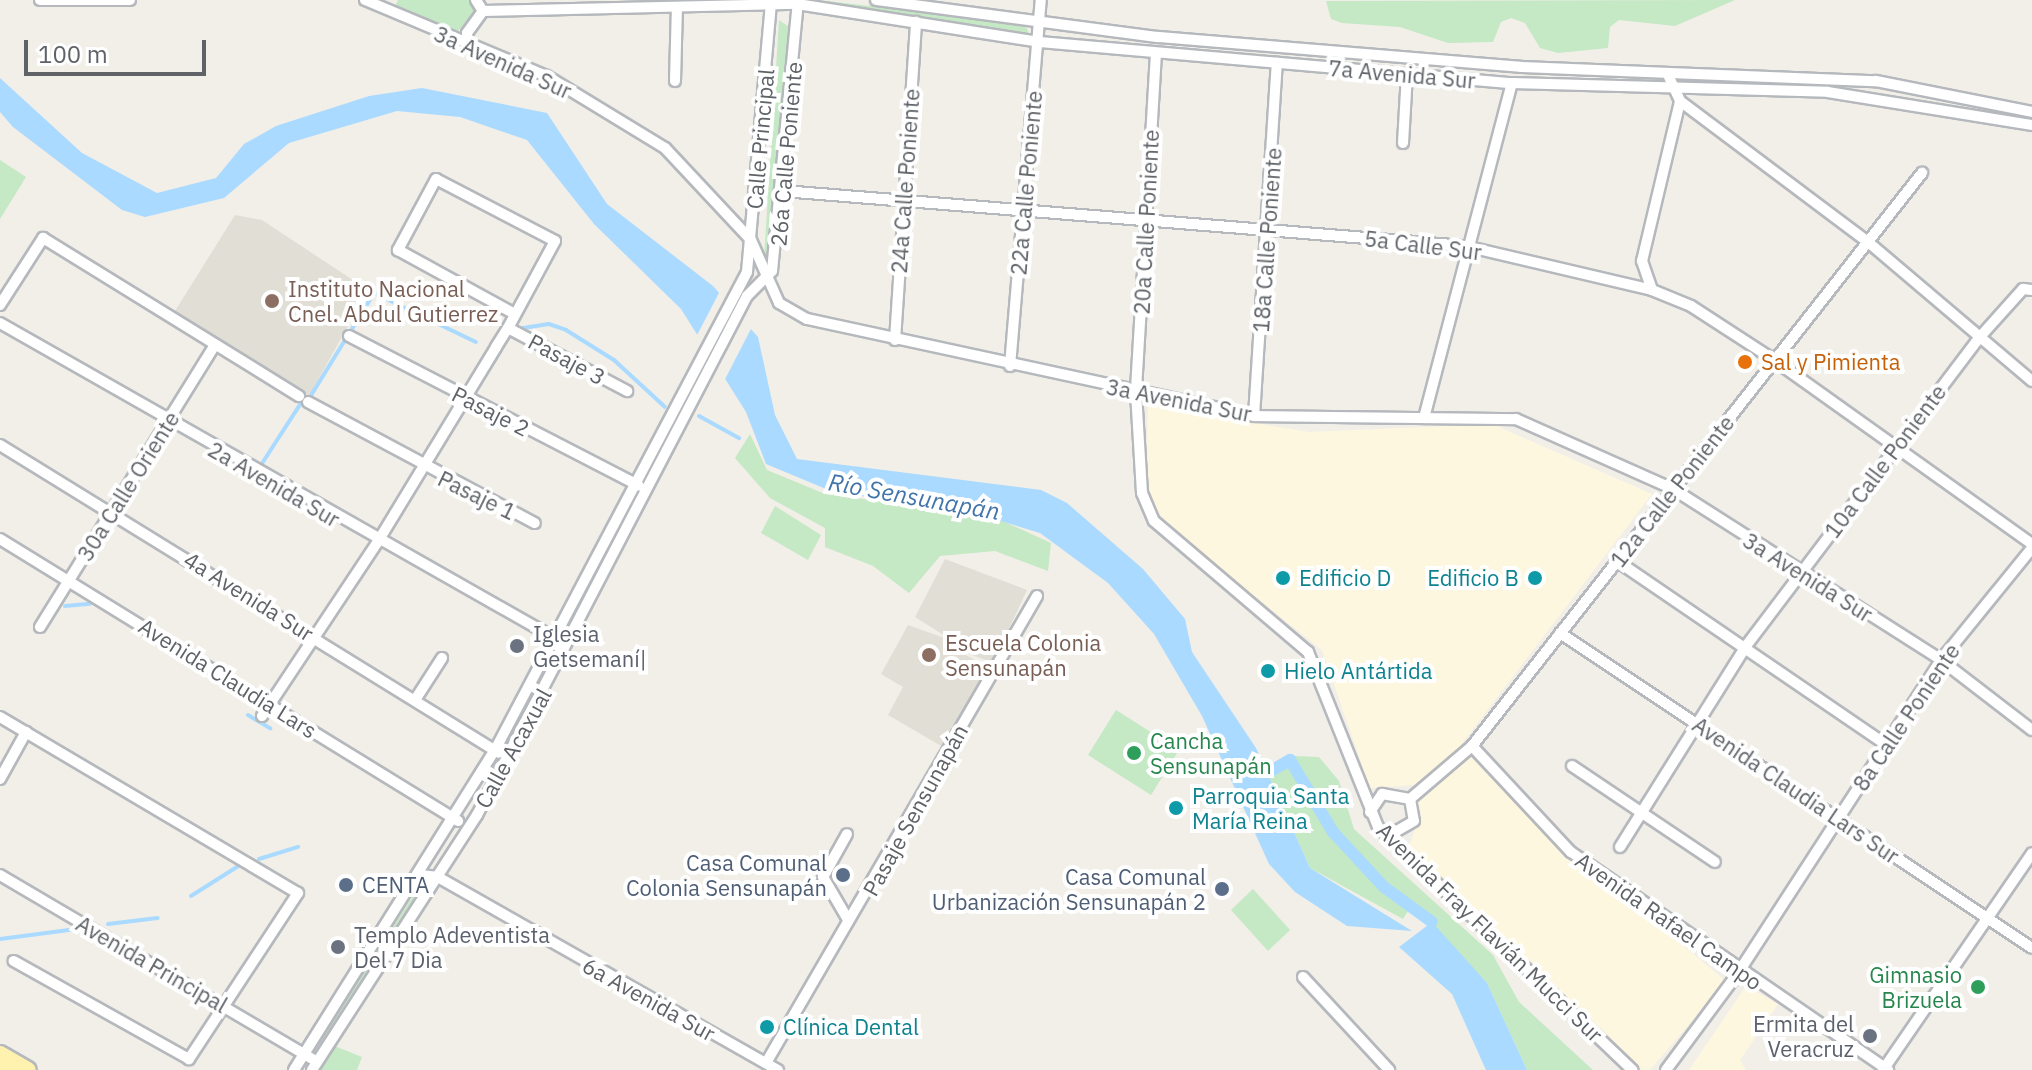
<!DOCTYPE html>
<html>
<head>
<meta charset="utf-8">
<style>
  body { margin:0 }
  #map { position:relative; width:2032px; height:1070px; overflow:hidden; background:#f1efe8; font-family:"IBM Plex Sans",sans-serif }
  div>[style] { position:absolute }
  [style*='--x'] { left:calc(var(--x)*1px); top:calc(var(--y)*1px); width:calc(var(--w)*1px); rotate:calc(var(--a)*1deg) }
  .commercial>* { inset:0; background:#fef7e0 }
  .education>* { inset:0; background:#e1ded6 }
  .green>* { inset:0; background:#c5e8c5 }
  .water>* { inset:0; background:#aadaff }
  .pier>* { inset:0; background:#f1efe8 }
  .stream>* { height:4px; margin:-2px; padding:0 2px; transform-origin:2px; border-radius:2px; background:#aadaff }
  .canal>* { height:12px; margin:-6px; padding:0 6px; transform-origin:6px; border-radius:6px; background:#aadaff }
  .roads { filter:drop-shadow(2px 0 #b5b8bc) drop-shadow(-2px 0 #b5b8bc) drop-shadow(0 2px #b5b8bc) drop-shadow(0 -2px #b5b8bc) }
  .street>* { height:10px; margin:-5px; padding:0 5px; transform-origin:5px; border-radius:5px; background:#fff }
  .primary>* { height:16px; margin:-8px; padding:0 8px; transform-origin:8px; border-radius:8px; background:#fff2af }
  .dots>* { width:22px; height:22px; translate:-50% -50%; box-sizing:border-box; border:4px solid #fff; border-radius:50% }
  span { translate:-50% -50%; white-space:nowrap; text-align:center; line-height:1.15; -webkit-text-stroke:8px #fff; paint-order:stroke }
  .street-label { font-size:22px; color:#5f6368 }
  .education-label { font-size:22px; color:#785e54 }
  .left { translate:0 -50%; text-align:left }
  .food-label { font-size:22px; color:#c56008 }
  .culture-label { font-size:22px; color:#0d838f }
  .right { translate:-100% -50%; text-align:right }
  .worship-label { font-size:22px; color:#5b616d }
  .leisure-label { font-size:22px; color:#27864d }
  .service-label { font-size:22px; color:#4e5e75 }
  .water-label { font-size:24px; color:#4174aa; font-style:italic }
  .scale { position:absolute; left:24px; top:40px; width:182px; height:36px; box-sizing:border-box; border:4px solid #5f6368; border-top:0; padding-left:10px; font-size:24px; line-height:28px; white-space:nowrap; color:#5f6368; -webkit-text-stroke:6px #fff; paint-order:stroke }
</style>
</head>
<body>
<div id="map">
  <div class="commercial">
    <i style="clip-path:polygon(1148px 405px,1309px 432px,1492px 424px,1652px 494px,1460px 746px,1539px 828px,1726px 981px,1650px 1070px,1642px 1070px,1408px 848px,1421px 814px,1413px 785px,1370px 788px,1322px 650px,1158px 520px,1146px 490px)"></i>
    <i style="clip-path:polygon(1746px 986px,1778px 1004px,1740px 1060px,1746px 1070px,1689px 1070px)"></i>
  </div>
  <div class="education">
    <i style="clip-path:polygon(235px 215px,262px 220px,368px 290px,309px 396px,175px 311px)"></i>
    <i style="clip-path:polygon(945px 559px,1027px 590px,993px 663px,954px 648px,990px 669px,943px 747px,888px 715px,903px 687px,881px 674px,908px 625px,953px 641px,915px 617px)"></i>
  </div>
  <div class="green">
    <i style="clip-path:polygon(398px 0,471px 0,477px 9px,456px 34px,393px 11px)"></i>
    <i style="clip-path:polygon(818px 0,1001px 21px,1026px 26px,1029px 34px)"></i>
    <i style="clip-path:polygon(1735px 0,1675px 26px,1619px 20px,1610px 27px,1608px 48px,1558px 53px,1540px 48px,1525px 23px,1511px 18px,1501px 22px,1493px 42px,1448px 43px,1400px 27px,1342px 23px,1331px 19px,1326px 1px)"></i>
    <i style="clip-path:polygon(779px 20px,789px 27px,772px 252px,764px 259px)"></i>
    <i style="clip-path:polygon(0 160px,26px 177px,0 219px)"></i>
    <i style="clip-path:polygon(750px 434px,767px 470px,825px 494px,992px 516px,1051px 543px,1048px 571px,995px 551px,940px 556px,909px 593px,873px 566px,825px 547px,825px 528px,770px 498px,735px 458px)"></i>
    <i style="clip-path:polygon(775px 506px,821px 535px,808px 560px,761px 533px)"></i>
    <i style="clip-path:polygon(1116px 710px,1179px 750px,1151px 795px,1088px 755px)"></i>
    <i style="clip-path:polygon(1294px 756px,1319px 757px,1339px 781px,1354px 829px,1493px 955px,1519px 1002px,1593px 1070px,1527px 1070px,1487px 983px,1333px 832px)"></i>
    <i style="clip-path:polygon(1289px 764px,1332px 833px,1410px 908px,1403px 919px,1310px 868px,1268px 776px)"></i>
    <i style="clip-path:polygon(1253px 889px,1290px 930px,1268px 951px,1231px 910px)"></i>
    <i style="clip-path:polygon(417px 895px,320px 1044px,316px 1045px,413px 896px)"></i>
    <i style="clip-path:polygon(332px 1045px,362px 1057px,357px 1070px,316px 1070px)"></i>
  </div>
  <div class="water">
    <i style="clip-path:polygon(0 78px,82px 153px,157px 193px,216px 178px,244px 144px,276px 126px,369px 96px,422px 88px,547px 113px,607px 204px,713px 286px,758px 337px,775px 415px,797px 459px,1041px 490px,1067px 503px,1143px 569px,1185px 619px,1192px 652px,1256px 748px,1310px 868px,1412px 931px,1347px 926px,1295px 892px,1269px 864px,1202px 716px,1154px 634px,1108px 583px,1040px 533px,942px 503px,838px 494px,766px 464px,746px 412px,681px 309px,594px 224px,527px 140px,460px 117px,397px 111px,289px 143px,224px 198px,145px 217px,122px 210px,13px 127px,0 112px)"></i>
    <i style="clip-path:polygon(1432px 922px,1487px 983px,1527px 1070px,1486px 1070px,1452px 994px,1399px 947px)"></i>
  </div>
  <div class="pier">
    <i style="clip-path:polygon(721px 289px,753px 325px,722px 385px,694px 341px)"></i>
  </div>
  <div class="stream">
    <i style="--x:517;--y:329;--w:32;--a:-9"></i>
    <i style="--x:549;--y:324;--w:18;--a:19"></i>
    <i style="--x:566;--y:330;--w:57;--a:32"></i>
    <i style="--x:614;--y:360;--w:69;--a:42.7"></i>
    <i style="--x:310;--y:397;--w:122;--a:-58.4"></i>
    <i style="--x:374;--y:293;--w:113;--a:25.7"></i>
    <i style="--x:699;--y:416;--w:46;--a:28.8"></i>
    <i style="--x:261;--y:465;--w:74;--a:-57.2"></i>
    <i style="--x:65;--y:606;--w:25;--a:-5"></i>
    <i style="--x:248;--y:715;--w:26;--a:31"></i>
    <i style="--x:259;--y:859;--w:41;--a:-17.1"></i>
    <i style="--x:191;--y:896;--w:58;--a:-32.3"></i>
    <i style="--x:108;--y:924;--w:50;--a:-6.8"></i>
    <i style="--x:0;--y:939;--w:85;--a:-7.5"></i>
  </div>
  <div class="canal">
    <i style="--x:1253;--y:781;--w:43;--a:-29.6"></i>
    <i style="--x:1290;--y:760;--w:84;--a:59.2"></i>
    <i style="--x:1333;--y:832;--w:75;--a:47.2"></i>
    <i style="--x:1384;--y:887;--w:59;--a:36.1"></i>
  </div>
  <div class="roads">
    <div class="street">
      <i style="--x:40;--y:0;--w:90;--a:0"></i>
      <i style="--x:365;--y:0;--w:197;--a:22.7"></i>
      <i style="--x:547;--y:76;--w:138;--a:31.4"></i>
      <i style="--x:665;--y:148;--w:126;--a:46.9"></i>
      <i style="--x:751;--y:240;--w:69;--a:66"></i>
      <i style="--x:779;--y:303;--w:32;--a:30"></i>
      <i style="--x:807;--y:319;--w:457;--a:12.2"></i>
      <i style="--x:1254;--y:416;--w:262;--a:0.7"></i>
      <i style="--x:1516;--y:419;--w:172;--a:24"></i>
      <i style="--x:1673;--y:489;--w:318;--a:32.5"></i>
      <i style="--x:1941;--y:660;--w:115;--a:37.6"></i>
      <i style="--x:476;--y:0;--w:13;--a:58"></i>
      <i style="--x:876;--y:0;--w:284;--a:7.5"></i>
      <i style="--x:1158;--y:37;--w:364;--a:4.7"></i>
      <i style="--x:1521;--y:67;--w:355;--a:2.3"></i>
      <i style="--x:1876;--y:81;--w:159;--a:11.2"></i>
      <i style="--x:483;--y:11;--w:314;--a:-1.3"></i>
      <i style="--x:797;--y:4;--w:245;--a:8.9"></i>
      <i style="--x:1039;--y:42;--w:475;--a:5"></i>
      <i style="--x:1512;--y:83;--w:316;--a:1.6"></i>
      <i style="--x:1828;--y:92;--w:207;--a:9.2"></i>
      <i style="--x:467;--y:45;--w:12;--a:-90"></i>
      <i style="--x:467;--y:33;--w:27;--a:-54"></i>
      <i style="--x:1156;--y:53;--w:340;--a:93.4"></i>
      <i style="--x:1136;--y:392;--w:101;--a:86.6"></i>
      <i style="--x:1142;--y:493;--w:30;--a:67"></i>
      <i style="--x:1154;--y:521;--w:202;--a:40.4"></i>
      <i style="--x:1308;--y:652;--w:188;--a:68.2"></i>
      <i style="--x:1378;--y:827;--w:352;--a:43.7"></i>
      <i style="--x:1669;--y:77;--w:26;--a:65"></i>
      <i style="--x:1680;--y:101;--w:235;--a:36.9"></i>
      <i style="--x:1868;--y:242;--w:215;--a:40.3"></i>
      <i style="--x:675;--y:81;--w:74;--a:-88.5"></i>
      <i style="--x:1403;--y:143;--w:69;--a:-86.7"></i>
      <i style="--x:783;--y:191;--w:684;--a:4.61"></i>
      <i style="--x:1465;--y:246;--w:192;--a:13.2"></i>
      <i style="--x:1652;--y:290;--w:42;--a:22.3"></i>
      <i style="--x:1691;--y:306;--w:99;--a:33"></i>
      <i style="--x:1774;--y:360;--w:317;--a:35.5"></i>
      <i style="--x:1652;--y:290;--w:31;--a:-109"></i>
      <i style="--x:1642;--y:261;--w:164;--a:-76.6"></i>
      <i style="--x:0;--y:305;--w:80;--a:-57.3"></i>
      <i style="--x:43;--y:238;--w:301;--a:31.7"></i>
      <i style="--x:0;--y:323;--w:636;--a:29.59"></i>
      <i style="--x:553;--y:637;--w:21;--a:61"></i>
      <i style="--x:508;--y:328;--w:135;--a:27.9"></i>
      <i style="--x:349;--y:336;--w:326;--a:27.3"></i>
      <i style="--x:895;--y:340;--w:319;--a:-86.2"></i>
      <i style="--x:1010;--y:366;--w:367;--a:-85.2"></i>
      <i style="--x:308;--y:402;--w:257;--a:28.1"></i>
      <i style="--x:1254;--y:416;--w:354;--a:-86.3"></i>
      <i style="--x:1424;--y:418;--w:346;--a:-75.3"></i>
      <i style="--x:0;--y:445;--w:586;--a:31.68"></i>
      <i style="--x:0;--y:539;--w:538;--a:31.62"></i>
      <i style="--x:1617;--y:561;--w:323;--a:34.3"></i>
      <i style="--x:40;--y:627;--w:332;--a:-58.2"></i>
      <i style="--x:1560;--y:633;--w:567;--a:33.72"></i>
      <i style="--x:415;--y:700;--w:50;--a:-57.3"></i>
      <i style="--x:262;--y:716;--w:208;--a:-56.4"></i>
      <i style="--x:377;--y:543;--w:229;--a:-58.7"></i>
      <i style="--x:496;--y:347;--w:22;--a:-58"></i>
      <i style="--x:508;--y:328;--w:99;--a:-61.6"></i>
      <i style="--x:555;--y:241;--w:134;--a:-152.5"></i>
      <i style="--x:436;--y:179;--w:81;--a:118.2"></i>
      <i style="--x:398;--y:250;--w:133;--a:28.7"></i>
      <i style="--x:0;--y:717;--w:346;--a:30.6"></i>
      <i style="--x:298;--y:893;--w:199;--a:123.3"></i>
      <i style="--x:189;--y:1059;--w:201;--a:-150.8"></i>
      <i style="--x:1472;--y:746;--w:145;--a:47"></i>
      <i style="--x:1571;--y:852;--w:385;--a:34.5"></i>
      <i style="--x:1572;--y:766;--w:172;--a:33.9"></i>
      <i style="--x:0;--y:779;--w:54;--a:-61"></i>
      <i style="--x:1410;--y:799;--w:82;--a:-40.5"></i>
      <i style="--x:1472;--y:746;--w:729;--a:-51.86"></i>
      <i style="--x:1370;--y:812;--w:22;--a:-56"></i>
      <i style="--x:1382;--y:794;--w:28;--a:10"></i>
      <i style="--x:1410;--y:799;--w:22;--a:80"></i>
      <i style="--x:1414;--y:821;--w:30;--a:150"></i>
      <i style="--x:1620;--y:847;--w:237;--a:-57.9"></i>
      <i style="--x:1746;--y:646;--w:386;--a:-52.9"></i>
      <i style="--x:1979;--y:338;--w:66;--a:-48.1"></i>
      <i style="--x:2023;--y:289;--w:9;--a:6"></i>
      <i style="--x:0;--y:875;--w:368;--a:30.5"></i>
      <i style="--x:421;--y:875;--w:17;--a:7"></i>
      <i style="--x:438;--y:877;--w:391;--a:29.6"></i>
      <i style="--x:847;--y:918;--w:48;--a:-120.3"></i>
      <i style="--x:823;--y:877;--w:49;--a:-60.8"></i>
      <i style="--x:1303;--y:977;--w:127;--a:47.2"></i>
      <i style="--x:766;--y:1063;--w:540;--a:-59.87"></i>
      <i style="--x:294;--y:1070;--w:378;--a:-57.9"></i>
      <i style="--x:495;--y:750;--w:540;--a:-62.2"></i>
      <i style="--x:747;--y:272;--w:270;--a:-84.9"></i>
      <i style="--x:312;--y:1070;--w:304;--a:-57.1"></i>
      <i style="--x:477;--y:815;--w:585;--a:-62.52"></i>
      <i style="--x:747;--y:296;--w:35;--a:-45"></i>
      <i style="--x:772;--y:271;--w:272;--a:-84.5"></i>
      <i style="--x:1666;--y:1070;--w:121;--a:-53.4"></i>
      <i style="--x:1738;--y:973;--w:373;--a:-57"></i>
      <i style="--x:1941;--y:660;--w:144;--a:-50.9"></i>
      <i style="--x:1883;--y:1070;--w:263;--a:-55.5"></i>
    </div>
    <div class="primary">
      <i style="--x:0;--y:1054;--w:32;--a:30"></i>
      <i style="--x:0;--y:1067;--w:6;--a:31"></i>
    </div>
  </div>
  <div class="dots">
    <i style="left:272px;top:301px;background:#8d6e63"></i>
    <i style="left:1745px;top:362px;background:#e8710a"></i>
    <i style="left:1283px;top:578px;background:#0f9aa8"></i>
    <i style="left:1535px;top:578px;background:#0f9aa8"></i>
    <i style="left:517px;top:646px;background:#6b7280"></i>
    <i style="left:929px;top:655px;background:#8d6e63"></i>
    <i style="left:1268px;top:671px;background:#0f9aa8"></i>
    <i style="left:1134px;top:753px;background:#2e9e5b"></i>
    <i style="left:1176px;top:808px;background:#0f9aa8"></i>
    <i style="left:843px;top:875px;background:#5c6f8a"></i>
    <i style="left:346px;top:885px;background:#5c6f8a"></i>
    <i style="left:1222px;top:889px;background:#5c6f8a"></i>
    <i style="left:338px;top:947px;background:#6b7280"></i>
    <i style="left:1978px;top:987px;background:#2e9e5b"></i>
    <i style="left:767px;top:1027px;background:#0f9aa8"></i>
    <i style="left:1870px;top:1036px;background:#6b7280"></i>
  </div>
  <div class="street-label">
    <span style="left:503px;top:62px;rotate:24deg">3a Avenida Sur</span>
    <span style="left:1402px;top:74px;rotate:5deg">7a Avenida Sur</span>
    <span style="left:760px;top:139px;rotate:-85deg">Calle Principal</span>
    <span style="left:786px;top:154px;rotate:-85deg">26a Calle Poniente</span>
    <span style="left:905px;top:181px;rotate:-86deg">24a Calle Poniente</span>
    <span style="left:1026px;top:183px;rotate:-85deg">22a Calle Poniente</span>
    <span style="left:1146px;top:222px;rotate:-87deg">20a Calle Poniente</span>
    <span style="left:1267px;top:240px;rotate:-86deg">18a Calle Poniente</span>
    <span style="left:1423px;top:245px;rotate:7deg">5a Calle Sur</span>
    <span style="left:567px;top:359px;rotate:28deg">Pasaje 3</span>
    <span style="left:1179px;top:400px;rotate:11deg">3a Avenida Sur</span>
    <span style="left:491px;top:411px;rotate:27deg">Pasaje 2</span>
    <span style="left:1885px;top:461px;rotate:-53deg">10a Calle Poniente</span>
    <span style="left:274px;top:484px;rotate:30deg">2a Avenida Sur</span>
    <span style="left:128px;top:486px;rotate:-58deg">30a Calle Oriente</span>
    <span style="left:1672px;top:491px;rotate:-52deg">12a Calle Poniente</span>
    <span style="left:477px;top:495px;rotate:26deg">Pasaje 1</span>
    <span style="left:1808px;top:577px;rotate:32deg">3a Avenida Sur</span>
    <span style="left:249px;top:596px;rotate:32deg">4a Avenida Sur</span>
    <span style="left:228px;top:678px;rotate:32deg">Avenida Claudia Lars</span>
    <span style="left:1906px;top:717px;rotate:-56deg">8a Calle Poniente</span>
    <span style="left:513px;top:748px;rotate:-61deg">Calle Acaxual</span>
    <span style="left:1796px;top:790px;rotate:34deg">Avenida Claudia Lars Sur</span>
    <span style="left:915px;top:810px;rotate:-61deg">Pasaje Sensunapán</span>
    <span style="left:1669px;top:921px;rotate:35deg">Avenida Rafael Campo</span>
    <span style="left:1490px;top:932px;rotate:44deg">Avenida Fray Flavián Mucci Sur</span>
    <span style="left:152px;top:964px;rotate:30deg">Avenida Principal</span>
    <span style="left:649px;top:999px;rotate:29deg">6a Avenida Sur</span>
  </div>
  <div class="education-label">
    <span class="left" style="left:288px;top:301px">Instituto Nacional<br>Cnel. Abdul Gutierrez</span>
    <span class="left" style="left:945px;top:655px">Escuela Colonia<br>Sensunapán</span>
  </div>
  <div class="food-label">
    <span class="left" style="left:1761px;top:362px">Sal y Pimienta</span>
  </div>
  <div class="culture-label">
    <span class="left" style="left:1299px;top:578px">Edificio D</span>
    <span class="right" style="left:1519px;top:578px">Edificio B</span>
    <span class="left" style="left:1284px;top:671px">Hielo Antártida</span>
    <span class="left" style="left:1192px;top:808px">Parroquia Santa<br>María Reina</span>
    <span class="left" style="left:783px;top:1027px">Clínica Dental</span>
  </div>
  <div class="worship-label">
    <span class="left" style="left:533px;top:646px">Iglesia<br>Getsemaní|</span>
    <span class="left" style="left:354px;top:947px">Templo Adeventista<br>Del 7 Dia</span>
    <span class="right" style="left:1854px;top:1036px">Ermita del<br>Veracruz</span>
  </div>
  <div class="leisure-label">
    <span class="left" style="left:1150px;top:753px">Cancha<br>Sensunapán</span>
    <span class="right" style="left:1962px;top:987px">Gimnasio<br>Brizuela</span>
  </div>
  <div class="service-label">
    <span class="right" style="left:827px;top:875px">Casa Comunal<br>Colonia Sensunapán</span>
    <span class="right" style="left:1206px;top:889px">Casa Comunal<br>Urbanización Sensunapán 2</span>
    <span class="left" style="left:362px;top:885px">CENTA</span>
  </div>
  <div class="water-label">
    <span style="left:914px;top:497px;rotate:10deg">Río Sensunapán</span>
  </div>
  <div class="scale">100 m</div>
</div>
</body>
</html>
